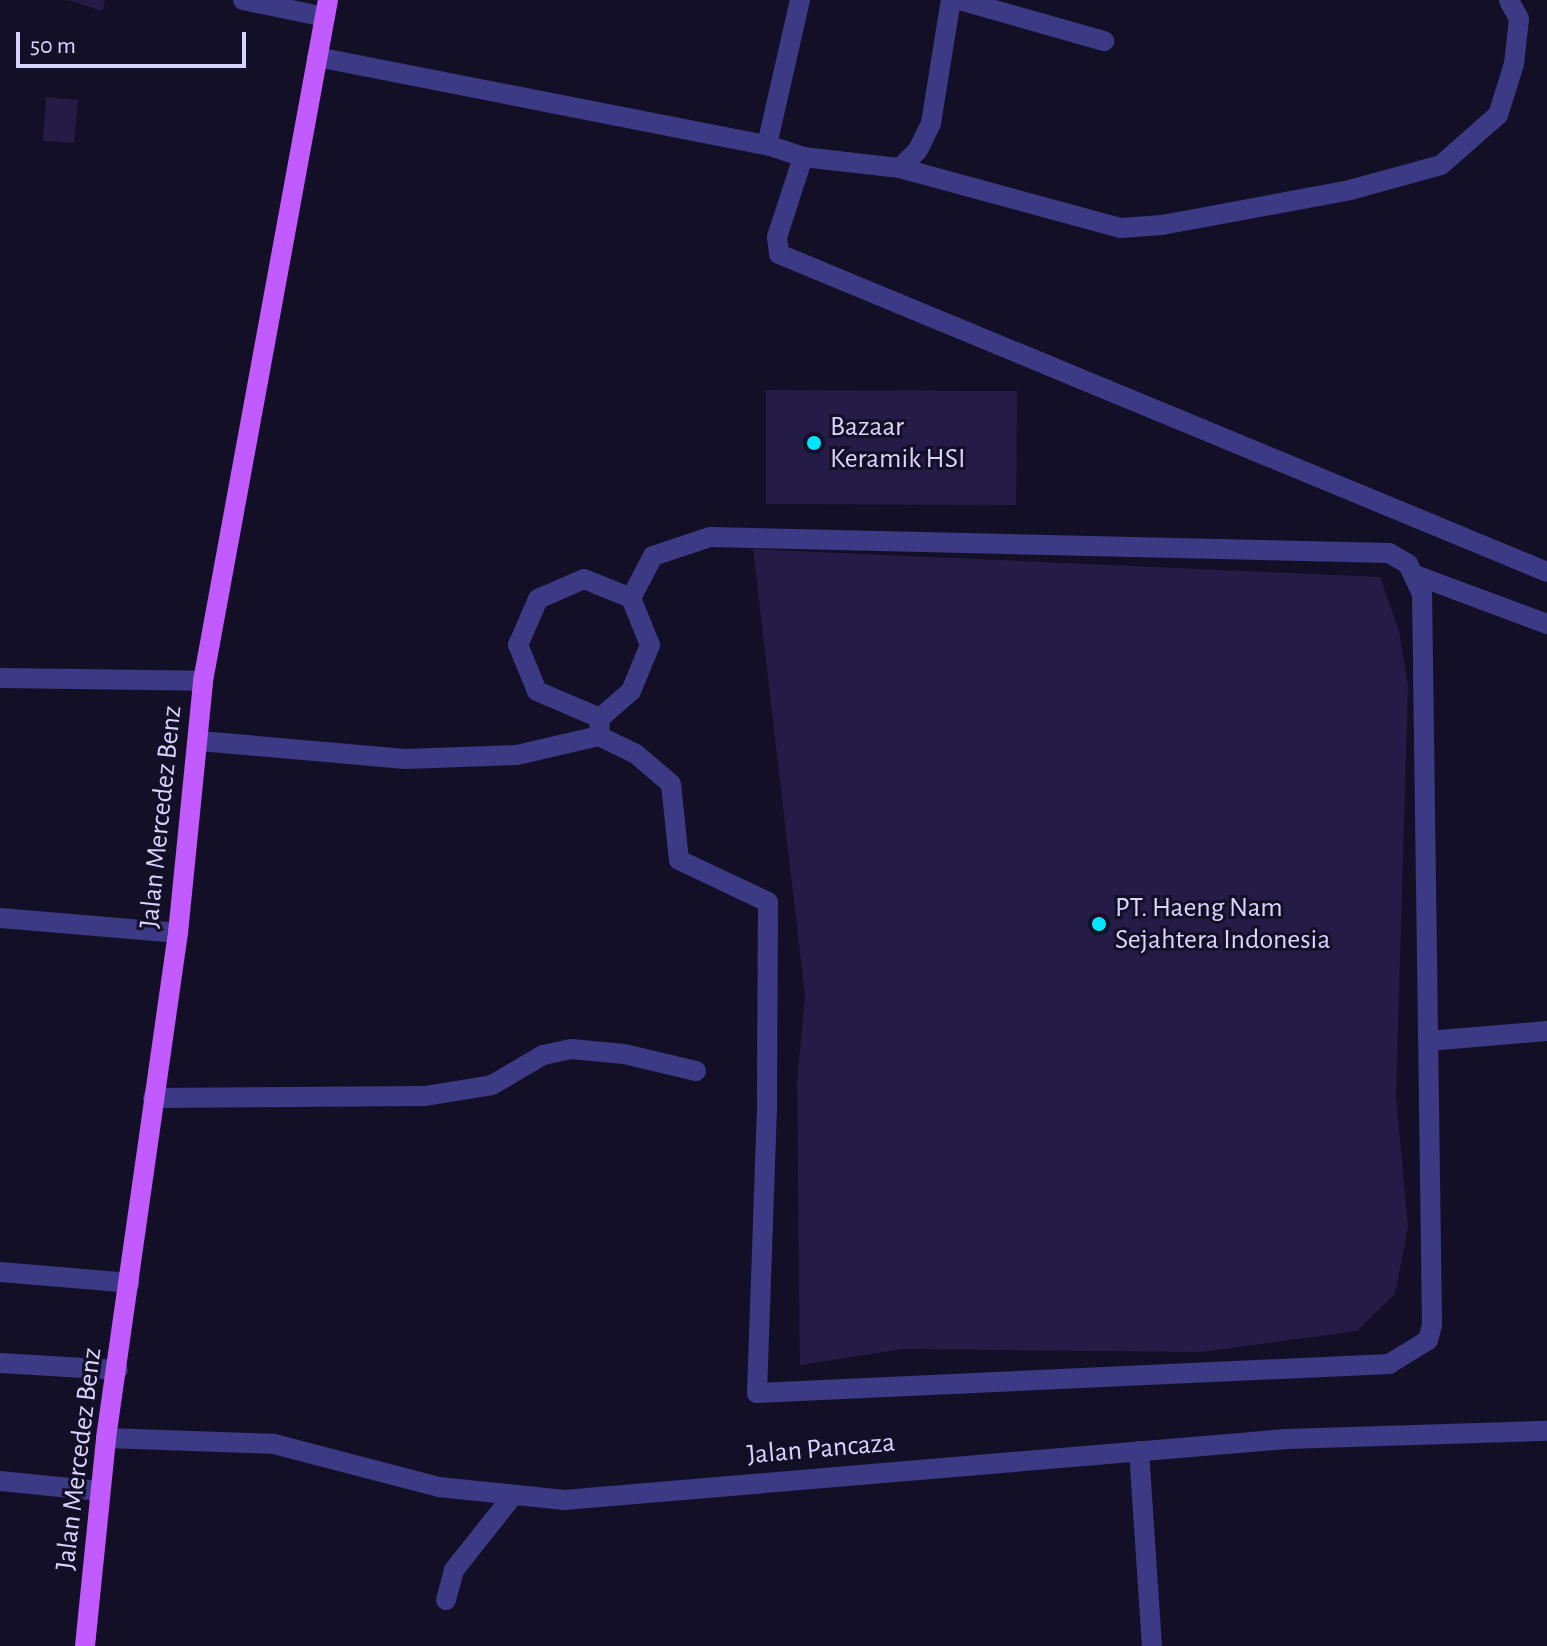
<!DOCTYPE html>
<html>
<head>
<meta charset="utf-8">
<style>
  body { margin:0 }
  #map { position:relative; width:1547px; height:1646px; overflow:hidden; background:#130f26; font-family:"Alegreya Sans",sans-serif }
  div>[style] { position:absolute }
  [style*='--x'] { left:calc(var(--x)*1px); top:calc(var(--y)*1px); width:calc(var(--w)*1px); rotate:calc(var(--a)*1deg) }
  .building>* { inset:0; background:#241b47 }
  .minor>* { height:20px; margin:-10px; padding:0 10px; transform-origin:10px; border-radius:10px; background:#3d3a85 }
  .major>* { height:20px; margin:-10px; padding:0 10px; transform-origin:10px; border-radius:10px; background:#c25bff }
  .dots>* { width:22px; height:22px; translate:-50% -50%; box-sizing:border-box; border:4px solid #130f26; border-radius:50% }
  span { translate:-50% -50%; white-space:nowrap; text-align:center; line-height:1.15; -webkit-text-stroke:6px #130f26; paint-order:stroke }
  .poi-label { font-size:28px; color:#d9d4ff }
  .left { translate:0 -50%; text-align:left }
  .street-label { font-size:28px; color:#d9d4ff }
  .scale { position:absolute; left:16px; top:32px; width:230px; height:36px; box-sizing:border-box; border:4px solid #d9d4ff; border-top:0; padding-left:10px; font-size:24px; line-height:28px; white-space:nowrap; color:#d9d4ff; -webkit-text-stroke:6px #130f26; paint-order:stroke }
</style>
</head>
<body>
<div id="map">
  <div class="building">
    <i style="clip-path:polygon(68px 0,105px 0,102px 11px)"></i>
    <i style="clip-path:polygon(46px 97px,78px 100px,74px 143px,43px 141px)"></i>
    <i style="clip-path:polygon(766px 390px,1017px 391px,1016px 505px,766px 504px)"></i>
    <i style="clip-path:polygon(753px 549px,1380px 577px,1399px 631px,1408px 686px,1396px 1096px,1408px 1227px,1395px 1294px,1357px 1331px,1201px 1352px,903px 1349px,800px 1365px,797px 1082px,805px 996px)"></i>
  </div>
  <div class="minor">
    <i style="--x:243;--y:0;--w:84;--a:11.7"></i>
    <i style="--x:959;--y:0;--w:151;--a:15.8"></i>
    <i style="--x:317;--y:57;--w:459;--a:11.1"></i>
    <i style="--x:767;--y:145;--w:38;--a:18"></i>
    <i style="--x:803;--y:157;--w:98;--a:6.5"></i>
    <i style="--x:900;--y:168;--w:25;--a:-45"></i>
    <i style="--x:918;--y:150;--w:30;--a:-64"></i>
    <i style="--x:931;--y:123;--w:125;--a:-80.8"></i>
    <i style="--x:767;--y:145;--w:149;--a:-77.2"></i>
    <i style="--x:803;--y:157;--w:84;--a:108"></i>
    <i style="--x:777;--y:237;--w:17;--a:83"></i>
    <i style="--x:779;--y:254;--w:831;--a:22.49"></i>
    <i style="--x:900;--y:168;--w:229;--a:15.2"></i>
    <i style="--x:1121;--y:228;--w:41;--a:-4.2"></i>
    <i style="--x:1162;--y:225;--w:191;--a:-10.5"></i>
    <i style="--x:1350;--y:190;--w:94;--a:-15.4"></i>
    <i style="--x:1441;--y:165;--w:76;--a:-41.3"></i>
    <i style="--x:1498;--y:115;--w:53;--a:-72.6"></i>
    <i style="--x:1514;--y:64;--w:45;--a:-83.7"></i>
    <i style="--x:1519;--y:19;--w:21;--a:-118"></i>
    <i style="--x:1418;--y:576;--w:138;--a:20.4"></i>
    <i style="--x:584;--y:579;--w:51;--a:22"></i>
    <i style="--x:631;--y:598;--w:51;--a:68"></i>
    <i style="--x:650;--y:645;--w:50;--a:112.4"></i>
    <i style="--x:631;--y:691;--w:41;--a:138.9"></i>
    <i style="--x:600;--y:718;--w:69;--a:-156.8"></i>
    <i style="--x:537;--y:691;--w:50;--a:-112.4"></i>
    <i style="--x:518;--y:645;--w:50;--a:-66.5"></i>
    <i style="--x:538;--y:599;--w:50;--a:-23.5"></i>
    <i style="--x:0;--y:678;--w:203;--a:0.8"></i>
    <i style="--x:599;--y:736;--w:41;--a:25.9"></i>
    <i style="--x:636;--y:754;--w:46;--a:40.6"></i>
    <i style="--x:671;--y:784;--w:76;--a:84"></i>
    <i style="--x:679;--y:860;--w:98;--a:25.3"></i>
    <i style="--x:768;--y:902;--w:205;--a:90.3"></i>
    <i style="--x:767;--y:1107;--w:286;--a:92"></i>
    <i style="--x:757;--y:1393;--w:633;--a:-2.63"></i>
    <i style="--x:1389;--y:1364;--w:46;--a:-31.6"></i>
    <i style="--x:1428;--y:1340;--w:16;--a:-75"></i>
    <i style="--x:1432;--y:1325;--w:731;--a:-90.78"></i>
    <i style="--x:1422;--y:594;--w:33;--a:-115"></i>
    <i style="--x:1408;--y:564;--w:22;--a:-150"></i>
    <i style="--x:1389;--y:553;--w:679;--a:-178.65"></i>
    <i style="--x:710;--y:537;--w:60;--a:161.6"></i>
    <i style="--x:653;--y:556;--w:47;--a:117.6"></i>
    <i style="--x:200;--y:741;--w:206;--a:5"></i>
    <i style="--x:405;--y:759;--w:112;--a:-2"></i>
    <i style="--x:517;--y:755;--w:84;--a:-13"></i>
    <i style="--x:599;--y:736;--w:18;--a:-87"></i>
    <i style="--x:0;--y:918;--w:179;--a:4.8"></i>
    <i style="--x:1428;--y:1041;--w:119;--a:-4.8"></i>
    <i style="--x:153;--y:1098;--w:272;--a:-0.4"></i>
    <i style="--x:425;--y:1096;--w:68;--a:-9.3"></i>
    <i style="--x:492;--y:1085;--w:59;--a:-30.5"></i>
    <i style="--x:543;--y:1055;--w:29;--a:-12"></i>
    <i style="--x:571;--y:1049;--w:53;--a:5.4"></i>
    <i style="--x:624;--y:1054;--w:74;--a:13.3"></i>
    <i style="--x:0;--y:1272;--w:130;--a:4.8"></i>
    <i style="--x:0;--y:1363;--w:118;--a:3.4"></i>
    <i style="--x:106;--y:1438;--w:168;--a:2"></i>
    <i style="--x:274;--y:1444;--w:171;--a:14.6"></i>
    <i style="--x:439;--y:1487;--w:126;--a:5.9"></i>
    <i style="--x:564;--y:1500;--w:725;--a:-4.83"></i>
    <i style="--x:1286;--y:1439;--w:261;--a:-1.8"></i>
    <i style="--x:1139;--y:1451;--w:195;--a:86.2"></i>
    <i style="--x:0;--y:1481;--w:100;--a:5.7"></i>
    <i style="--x:446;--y:1600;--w:31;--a:-75"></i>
    <i style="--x:454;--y:1570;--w:92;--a:-51.6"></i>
  </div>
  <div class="major">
    <i style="--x:85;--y:1646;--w:209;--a:-84.2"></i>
    <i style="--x:106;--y:1438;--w:510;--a:-81.89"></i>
    <i style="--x:178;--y:933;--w:253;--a:-84.3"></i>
    <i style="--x:203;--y:681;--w:692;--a:-79.6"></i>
  </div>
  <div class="dots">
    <i style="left:814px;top:443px;background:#00e5ff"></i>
    <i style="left:1099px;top:924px;background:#00e5ff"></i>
  </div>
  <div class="poi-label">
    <span class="left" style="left:830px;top:443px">Bazaar<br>Keramik HSI</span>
    <span class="left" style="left:1115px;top:924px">PT. Haeng Nam<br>Sejahtera Indonesia</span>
  </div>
  <div class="street-label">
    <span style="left:161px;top:817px;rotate:-84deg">Jalan Mercedez Benz</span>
    <span style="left:821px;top:1449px;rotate:-5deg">Jalan Pancaza</span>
    <span style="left:79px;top:1459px;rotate:-83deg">Jalan Mercedez Benz</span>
  </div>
  <div class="scale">50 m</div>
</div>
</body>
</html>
